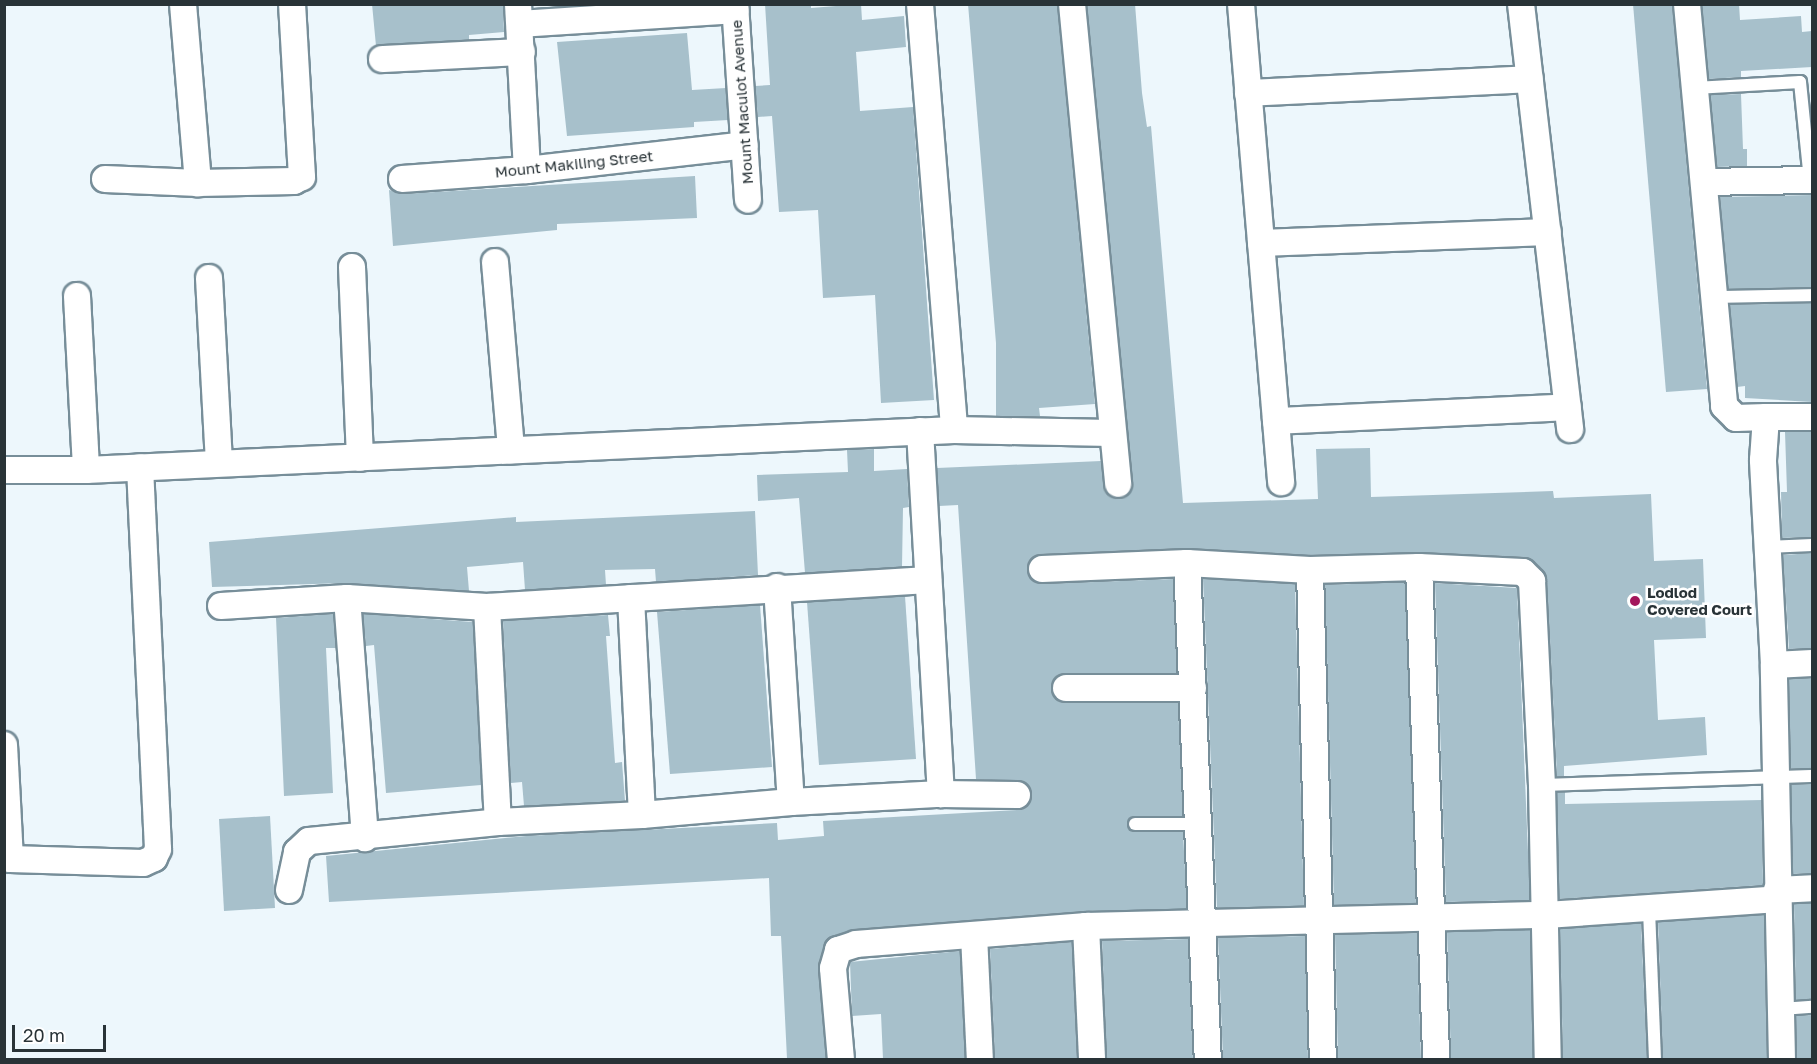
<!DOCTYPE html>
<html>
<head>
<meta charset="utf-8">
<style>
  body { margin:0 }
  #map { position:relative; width:1817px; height:1064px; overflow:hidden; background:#edf7fc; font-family:"Golos Text",sans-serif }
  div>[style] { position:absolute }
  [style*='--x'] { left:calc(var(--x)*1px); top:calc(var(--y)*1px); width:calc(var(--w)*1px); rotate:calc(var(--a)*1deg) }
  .building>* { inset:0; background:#a7c0cb }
  .roads { filter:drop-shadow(2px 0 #778e99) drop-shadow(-2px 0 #778e99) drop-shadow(0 2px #778e99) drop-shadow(0 -2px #778e99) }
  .lane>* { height:12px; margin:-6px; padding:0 6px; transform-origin:6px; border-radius:6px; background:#fff }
  .street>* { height:26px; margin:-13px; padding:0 13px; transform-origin:13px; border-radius:13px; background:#fff }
  .dots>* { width:16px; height:16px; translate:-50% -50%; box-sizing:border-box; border:3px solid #fff; border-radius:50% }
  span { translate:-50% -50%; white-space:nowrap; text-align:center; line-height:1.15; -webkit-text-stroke:5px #fff; paint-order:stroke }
  .street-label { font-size:15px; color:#293337 }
  .poi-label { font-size:15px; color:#293337; font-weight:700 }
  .left { translate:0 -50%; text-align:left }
  .frame { position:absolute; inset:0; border:6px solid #293337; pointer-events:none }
  .scale { position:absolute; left:12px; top:1025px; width:94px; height:27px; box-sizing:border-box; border:3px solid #293337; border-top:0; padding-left:8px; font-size:18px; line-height:21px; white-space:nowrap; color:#293337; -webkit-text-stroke:4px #fff; paint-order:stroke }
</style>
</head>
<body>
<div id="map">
  <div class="building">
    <i style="clip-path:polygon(372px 4px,503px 4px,504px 32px,469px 35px,469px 40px,376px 46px)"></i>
    <i style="clip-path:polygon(765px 4px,811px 4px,811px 8px,861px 4px,862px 20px,904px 16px,906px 47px,856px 52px,860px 111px,913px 107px,934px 400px,881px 403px,875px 295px,823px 298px,818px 210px,779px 212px,772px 116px,758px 117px,755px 86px,770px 85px)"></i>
    <i style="clip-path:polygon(968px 4px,1057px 4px,1095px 404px,1039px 408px,1040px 416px,996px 416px,996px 343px)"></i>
    <i style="clip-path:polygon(1087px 4px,1135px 4px,1142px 93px,1147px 127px,1151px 126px,1183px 503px,1318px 499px,1316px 449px,1370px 448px,1371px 497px,1553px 491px,1554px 498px,1651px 494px,1654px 561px,1703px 559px,1706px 638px,1654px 640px,1658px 720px,1705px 717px,1707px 755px,1564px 766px,1564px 776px,1557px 776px,1547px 580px,1543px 570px,1525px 557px,1419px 552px,1310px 555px,1186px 548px,1041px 554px,1034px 557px,1027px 569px,1030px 577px,1042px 584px,1173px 579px,1177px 673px,1066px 673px,1053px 680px,1051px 689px,1058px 701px,1066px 703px,1178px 703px,1183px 816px,1134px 816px,1127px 825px,1134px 832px,1183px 832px,1187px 909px,1085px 911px,855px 929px,833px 936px,824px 945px,818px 969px,826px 1059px,787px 1059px,781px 936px,771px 936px,769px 878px,329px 902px,326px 856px,526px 836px,777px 823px,778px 840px,824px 836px,823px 821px,1017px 810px,1030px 803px,1030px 788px,1024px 782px,976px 779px,958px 505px,939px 506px,937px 468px,1101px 461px,1106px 493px,1120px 499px,1132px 490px)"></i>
    <i style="clip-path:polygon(1633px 4px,1672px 4px,1707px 389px,1666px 392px)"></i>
    <i style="clip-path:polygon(1702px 4px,1739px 4px,1740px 20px,1801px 16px,1802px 32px,1812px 31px,1812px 67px,1741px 71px,1741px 77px,1709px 79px)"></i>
    <i style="clip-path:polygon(687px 33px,692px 90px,726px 88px,728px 120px,694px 122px,694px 127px,567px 136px,557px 42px)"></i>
    <i style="clip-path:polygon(1741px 94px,1743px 149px,1747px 149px,1747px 166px,1717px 167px,1710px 95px)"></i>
    <i style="clip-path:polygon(695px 176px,697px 218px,557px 224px,557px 230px,393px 246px,389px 190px,403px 194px)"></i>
    <i style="clip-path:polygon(1812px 195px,1812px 287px,1728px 289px,1720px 197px)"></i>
    <i style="clip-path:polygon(1812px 303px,1812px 402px,1745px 398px,1745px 386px,1737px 387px,1730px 305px)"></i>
    <i style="clip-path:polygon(1785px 432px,1812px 432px,1812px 537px,1782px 538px,1781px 492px,1787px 492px)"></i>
    <i style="clip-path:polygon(874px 449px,874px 471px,907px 469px,909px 507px,903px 508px,902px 567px,805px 573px,799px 498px,758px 501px,757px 475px,848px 472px,847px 450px)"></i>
    <i style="clip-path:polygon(755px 511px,758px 575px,656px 582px,655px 569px,605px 570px,606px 585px,525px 590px,523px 562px,467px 567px,469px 591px,348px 583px,212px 587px,209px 542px,516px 517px,516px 522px)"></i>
    <i style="clip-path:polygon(1812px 553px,1812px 648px,1789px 649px,1783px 555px)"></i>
    <i style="clip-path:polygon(1203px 579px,1295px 584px,1304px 906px,1217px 908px)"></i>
    <i style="clip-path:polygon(1405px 582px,1416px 903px,1334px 905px,1325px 585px)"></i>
    <i style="clip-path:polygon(1435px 583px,1517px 588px,1530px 900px,1446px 902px)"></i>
    <i style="clip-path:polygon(905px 596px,916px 759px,819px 765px,807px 602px)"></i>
    <i style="clip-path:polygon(760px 605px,772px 767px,670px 774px,657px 612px)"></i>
    <i style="clip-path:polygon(333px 614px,336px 648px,326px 648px,333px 793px,284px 796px,276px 618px)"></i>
    <i style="clip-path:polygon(363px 614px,473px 622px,481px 785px,386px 793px,374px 645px,366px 646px)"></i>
    <i style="clip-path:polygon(608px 615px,610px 636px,606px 636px,615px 763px,622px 762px,625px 801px,524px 806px,522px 782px,511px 783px,503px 621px)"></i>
    <i style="clip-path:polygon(1812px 678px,1812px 768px,1791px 768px,1789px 679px)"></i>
    <i style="clip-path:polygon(1812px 784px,1812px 873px,1793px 874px,1791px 785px)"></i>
    <i style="clip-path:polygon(1565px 792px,1565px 804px,1762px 800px,1763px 885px,1559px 899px,1557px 793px)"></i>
    <i style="clip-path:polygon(270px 816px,275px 908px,224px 911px,219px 819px)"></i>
    <i style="clip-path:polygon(1812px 903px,1812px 999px,1796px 1000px,1794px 904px)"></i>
    <i style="clip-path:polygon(1764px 915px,1767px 1059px,1663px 1059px,1658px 922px)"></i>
    <i style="clip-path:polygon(1641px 923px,1647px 1059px,1563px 1059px,1560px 929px)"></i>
    <i style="clip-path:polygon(1530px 930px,1533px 1059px,1451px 1059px,1447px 932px)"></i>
    <i style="clip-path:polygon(1417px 933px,1421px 1059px,1338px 1059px,1335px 935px)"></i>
    <i style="clip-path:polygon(1305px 936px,1308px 1059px,1223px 1059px,1218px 938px)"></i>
    <i style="clip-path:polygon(1188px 939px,1193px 1059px,1107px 1059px,1102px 941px)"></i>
    <i style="clip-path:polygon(1072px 942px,1077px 1059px,995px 1059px,990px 949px)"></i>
    <i style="clip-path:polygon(960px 951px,965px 1059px,883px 1059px,881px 1014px,852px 1016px,850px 962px)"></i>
    <i style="clip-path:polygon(1812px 1015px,1812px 1059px,1797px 1059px,1796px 1016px)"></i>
  </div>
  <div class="roads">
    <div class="lane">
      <i style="--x:1695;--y:88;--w:105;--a:-3.3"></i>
      <i style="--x:1800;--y:82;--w:99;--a:84.2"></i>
      <i style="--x:1717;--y:297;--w:95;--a:-1.2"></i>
      <i style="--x:1767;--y:547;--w:45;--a:-2.5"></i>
      <i style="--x:1542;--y:785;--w:270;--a:-1.9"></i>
      <i style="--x:1135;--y:824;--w:64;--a:0"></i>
      <i style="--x:1649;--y:910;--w:150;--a:87.7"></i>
      <i style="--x:1781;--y:1009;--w:31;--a:-4"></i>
    </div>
    <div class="street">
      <i style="--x:183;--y:4;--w:180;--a:85.2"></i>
      <i style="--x:518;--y:4;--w:166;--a:86.9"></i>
      <i style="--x:735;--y:4;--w:196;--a:86.2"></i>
      <i style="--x:920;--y:4;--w:427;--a:85.4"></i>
      <i style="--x:1072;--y:4;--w:482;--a:84.5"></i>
      <i style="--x:1241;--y:4;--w:480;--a:85.2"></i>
      <i style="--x:1521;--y:4;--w:428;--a:83.4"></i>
      <i style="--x:1687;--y:4;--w:404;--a:84.7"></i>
      <i style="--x:1724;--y:406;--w:17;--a:45"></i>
      <i style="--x:1736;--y:418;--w:30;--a:-2"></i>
      <i style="--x:520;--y:24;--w:216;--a:-3.7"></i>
      <i style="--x:382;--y:59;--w:140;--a:-2.9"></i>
      <i style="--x:1248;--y:93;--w:282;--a:-2.8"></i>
      <i style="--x:105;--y:179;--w:93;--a:2.5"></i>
      <i style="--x:198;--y:183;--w:96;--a:-1.2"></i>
      <i style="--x:294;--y:181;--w:9;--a:-27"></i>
      <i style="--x:302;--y:177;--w:173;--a:-93.3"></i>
      <i style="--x:402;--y:179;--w:125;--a:-4.1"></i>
      <i style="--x:527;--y:170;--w:219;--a:-6.5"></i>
      <i style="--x:1705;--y:182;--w:107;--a:-1.1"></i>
      <i style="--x:1261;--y:243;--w:287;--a:-2.2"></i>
      <i style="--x:495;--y:262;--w:189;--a:85.1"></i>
      <i style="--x:352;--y:267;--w:191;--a:87.6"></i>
      <i style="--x:209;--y:278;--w:185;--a:86.9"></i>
      <i style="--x:77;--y:296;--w:174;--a:87"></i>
      <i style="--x:1276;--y:421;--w:292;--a:-2.7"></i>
      <i style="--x:920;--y:431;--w:364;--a:86.7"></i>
      <i style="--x:4;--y:470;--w:82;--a:0"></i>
      <i style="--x:86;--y:470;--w:869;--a:-2.64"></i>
      <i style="--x:954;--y:430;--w:157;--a:1.1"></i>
      <i style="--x:1187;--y:563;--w:497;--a:87.6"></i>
      <i style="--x:1419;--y:567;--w:493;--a:88"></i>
      <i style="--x:1042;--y:569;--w:145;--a:-2.4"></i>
      <i style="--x:1187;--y:563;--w:123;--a:3.3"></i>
      <i style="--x:1310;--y:570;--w:109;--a:-1.6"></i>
      <i style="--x:1419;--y:567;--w:104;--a:2.8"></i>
      <i style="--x:1523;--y:572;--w:13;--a:45"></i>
      <i style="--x:1532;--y:581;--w:204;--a:87.2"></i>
      <i style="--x:1542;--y:785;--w:275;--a:88.8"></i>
      <i style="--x:1310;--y:570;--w:490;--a:88.5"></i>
      <i style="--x:777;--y:587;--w:215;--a:86.3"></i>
      <i style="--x:347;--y:598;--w:241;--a:85.7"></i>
      <i style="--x:631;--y:598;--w:217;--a:87.1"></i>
      <i style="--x:221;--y:606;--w:126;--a:-3.6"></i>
      <i style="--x:347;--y:598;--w:140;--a:3.7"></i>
      <i style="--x:487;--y:607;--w:442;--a:-3.5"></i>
      <i style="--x:487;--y:607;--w:215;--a:87.1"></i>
      <i style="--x:1774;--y:665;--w:38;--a:-3"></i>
      <i style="--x:1066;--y:688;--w:127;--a:0"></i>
      <i style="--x:4;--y:745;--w:114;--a:87"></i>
      <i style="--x:10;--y:859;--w:133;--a:1.7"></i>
      <i style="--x:143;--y:863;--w:12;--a:-24"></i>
      <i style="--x:154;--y:858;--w:10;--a:-66"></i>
      <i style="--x:158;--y:849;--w:382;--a:-92.7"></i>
      <i style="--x:289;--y:890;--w:39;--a:-78"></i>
      <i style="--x:297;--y:852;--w:16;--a:-43"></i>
      <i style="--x:309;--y:841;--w:190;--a:-5.7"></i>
      <i style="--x:498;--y:822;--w:144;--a:-2.8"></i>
      <i style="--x:642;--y:815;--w:150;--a:-5"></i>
      <i style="--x:791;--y:802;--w:150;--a:-3.1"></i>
      <i style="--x:941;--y:794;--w:76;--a:0.8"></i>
      <i style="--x:1777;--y:890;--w:35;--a:-3"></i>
      <i style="--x:1086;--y:926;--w:134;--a:87.4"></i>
      <i style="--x:974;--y:935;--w:125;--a:87.3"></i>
      <i style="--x:841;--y:1060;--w:92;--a:-95"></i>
      <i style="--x:833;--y:968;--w:19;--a:-74"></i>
      <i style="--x:838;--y:950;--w:19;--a:-18"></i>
      <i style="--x:856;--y:944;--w:231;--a:-4.5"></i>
      <i style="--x:1086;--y:926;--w:460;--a:-1.4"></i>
      <i style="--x:1546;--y:915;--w:233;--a:-3.9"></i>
      <i style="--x:1782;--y:1060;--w:395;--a:-91.2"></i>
      <i style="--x:1774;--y:665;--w:205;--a:-93.1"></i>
      <i style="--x:1763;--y:460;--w:43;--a:-86"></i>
      <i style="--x:1766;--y:417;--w:46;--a:0"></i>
    </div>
  </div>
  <div class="dots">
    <i style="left:1635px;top:601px;background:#a4165b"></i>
  </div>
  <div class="street-label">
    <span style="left:742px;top:102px;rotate:-94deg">Mount Maculot Avenue</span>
    <span style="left:574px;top:164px;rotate:-6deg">Mount Makiling Street</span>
  </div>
  <div class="poi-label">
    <span class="left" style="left:1647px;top:601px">Lodlod<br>Covered Court</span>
  </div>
  <div class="frame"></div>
  <div class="scale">20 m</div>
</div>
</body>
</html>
